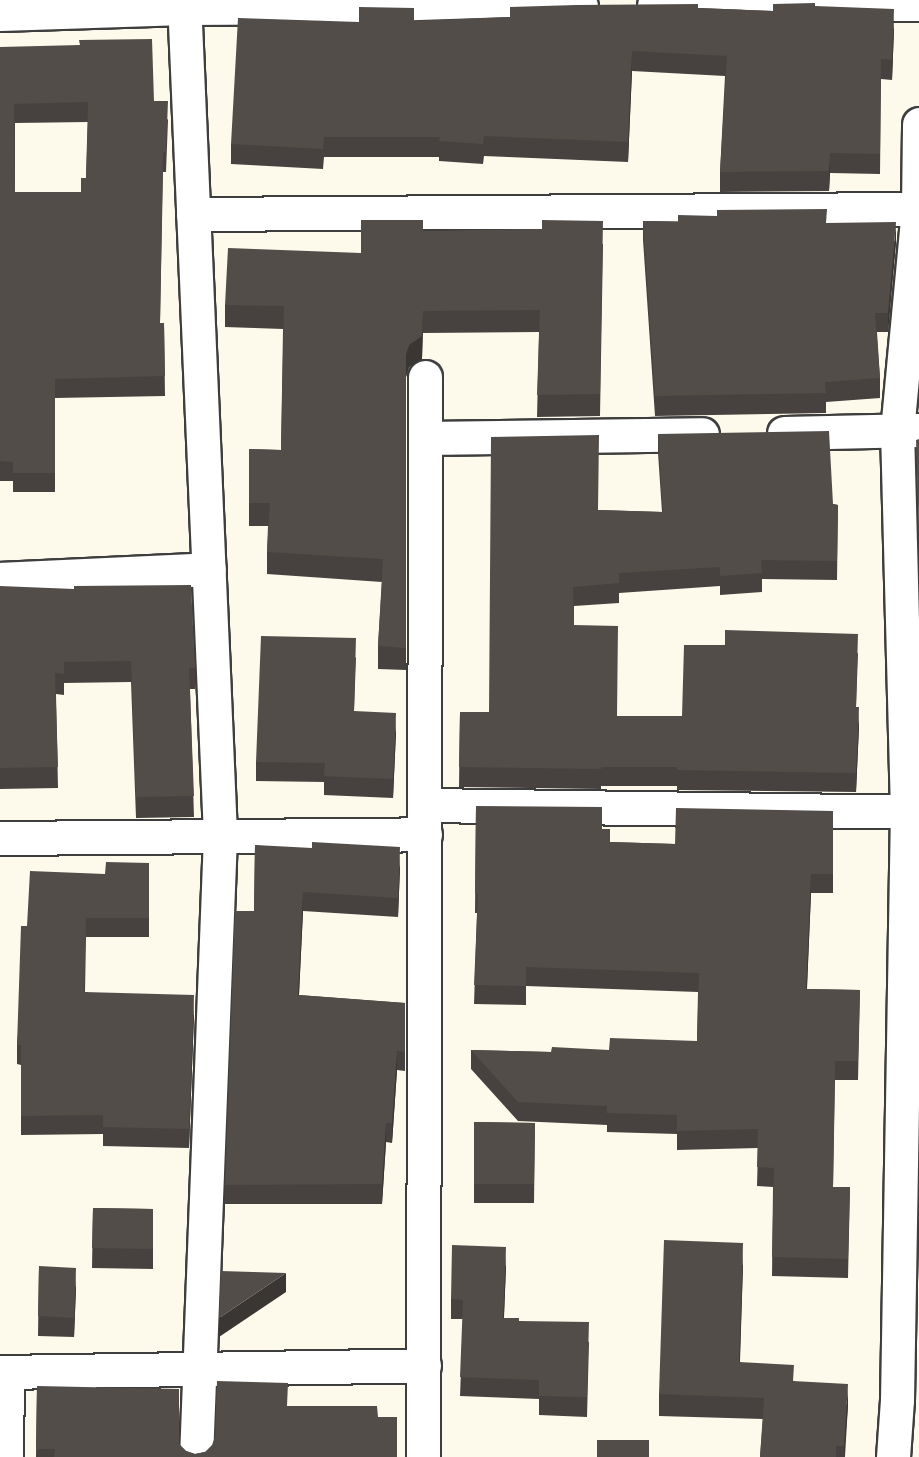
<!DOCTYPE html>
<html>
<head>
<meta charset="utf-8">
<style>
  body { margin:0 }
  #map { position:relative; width:919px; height:1457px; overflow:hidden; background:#fdfaeb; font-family:"Roboto Serif",serif }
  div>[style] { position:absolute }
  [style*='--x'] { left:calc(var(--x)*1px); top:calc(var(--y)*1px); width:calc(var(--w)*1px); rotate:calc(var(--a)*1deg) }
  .roads { filter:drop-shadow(2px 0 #3e3e3e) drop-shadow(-2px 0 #3e3e3e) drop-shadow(0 2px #3e3e3e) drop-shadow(0 -2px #3e3e3e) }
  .street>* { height:33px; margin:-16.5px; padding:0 16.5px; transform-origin:16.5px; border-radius:16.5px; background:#fff }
  .wall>* { inset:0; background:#47423f }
  .shaded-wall>* { inset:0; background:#3a3633 }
  .building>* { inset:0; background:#534d49 }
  span { translate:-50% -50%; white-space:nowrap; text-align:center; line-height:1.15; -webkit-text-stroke:6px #fff; paint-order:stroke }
</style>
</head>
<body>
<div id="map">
  <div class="roads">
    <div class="street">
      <i style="--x:184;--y:0;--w:837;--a:87.53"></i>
      <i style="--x:220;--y:836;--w:621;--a:92.21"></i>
      <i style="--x:654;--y:5;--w:265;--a:-0.2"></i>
      <i style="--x:0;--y:14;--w:184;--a:-1.9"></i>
      <i style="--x:184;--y:8;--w:397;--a:-0.3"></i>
      <i style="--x:193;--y:214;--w:725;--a:-0.4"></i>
      <i style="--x:784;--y:433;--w:134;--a:-1.3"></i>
      <i style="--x:425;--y:438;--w:277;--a:-0.8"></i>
      <i style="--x:0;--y:579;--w:209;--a:-2.7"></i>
      <i style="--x:425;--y:805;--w:494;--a:0.8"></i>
      <i style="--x:0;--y:838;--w:425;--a:-0.5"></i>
      <i style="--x:0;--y:1372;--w:424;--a:-0.9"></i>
      <i style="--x:6;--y:1457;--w:85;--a:-89.3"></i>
      <i style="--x:423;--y:1457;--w:1080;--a:-89.89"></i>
      <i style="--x:893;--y:1457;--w:57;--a:-86"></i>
      <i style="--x:897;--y:1400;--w:589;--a:-89.03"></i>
      <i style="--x:907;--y:811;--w:380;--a:-91.5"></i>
      <i style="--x:897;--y:431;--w:223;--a:-84.6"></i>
      <i style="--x:918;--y:209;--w:85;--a:-89.3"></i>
    </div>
  </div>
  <div class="wall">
    <i style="clip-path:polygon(815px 6px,894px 29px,892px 80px,881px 79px,880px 174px,830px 173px,829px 191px,720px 192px,720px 172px,725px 76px,632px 71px,628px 162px,484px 156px,483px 164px,439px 161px,439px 157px,324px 157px,323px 169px,231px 164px,231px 144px,359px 22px,510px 17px,698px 8px,773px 11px)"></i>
    <i style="clip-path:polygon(evenodd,0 47px,154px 101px,168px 120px,166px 172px,163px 172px,160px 323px,164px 323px,165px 396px,55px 398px,55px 492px,13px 492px,13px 481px,0 481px,0 47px,88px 122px,86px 178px,81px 192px,15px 192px,15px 123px,88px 122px)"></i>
    <i style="clip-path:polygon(643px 221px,827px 223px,896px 242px,888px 332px,877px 332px,880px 378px,880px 398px,826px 402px,826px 413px,655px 416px,643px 240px)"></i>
    <i style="clip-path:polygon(423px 231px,603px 244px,600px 416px,537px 417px,539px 332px,423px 333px,422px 359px,409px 367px,406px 377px,406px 670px,378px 669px,378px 646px,382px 582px,267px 574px,267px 552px,268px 526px,249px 526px,249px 449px,281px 450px,283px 329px,225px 327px,225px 305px,361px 253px)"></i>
    <i style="clip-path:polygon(658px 434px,833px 504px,838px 505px,837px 580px,762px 579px,762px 592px,720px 595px,720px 586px,619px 593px,619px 603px,574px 606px,574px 625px,617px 716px,682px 716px,858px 653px,856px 707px,859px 726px,856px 792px,677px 790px,677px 786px,601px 786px,601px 789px,459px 787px,460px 712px,489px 712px,598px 510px,662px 512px,658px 453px)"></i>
    <i style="clip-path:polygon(0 586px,195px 668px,195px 689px,190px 689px,194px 817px,136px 818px,131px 682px,64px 683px,64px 695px,56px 694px,58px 788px,0 789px)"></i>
    <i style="clip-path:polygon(356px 657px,354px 711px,396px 732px,393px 798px,324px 795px,324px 782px,256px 781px,256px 762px)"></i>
    <i style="clip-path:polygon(476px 806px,602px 829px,610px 842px,675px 844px,833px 811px,833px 893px,811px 893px,807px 989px,860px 990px,858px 1080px,835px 1080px,833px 1187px,850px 1187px,848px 1278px,772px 1276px,773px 1187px,757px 1186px,758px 1148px,677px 1150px,677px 1134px,607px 1132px,607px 1125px,518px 1121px,471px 1069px,471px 1050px,551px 1052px,609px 1050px,697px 1041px,698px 992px,526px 986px,526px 1005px,474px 1004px,477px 913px,475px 913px)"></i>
    <i style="clip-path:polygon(255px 845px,400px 867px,398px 917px,303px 911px,299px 995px,405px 1003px,405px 1071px,397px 1070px,392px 1143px,386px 1142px,382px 1204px,225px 1204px,225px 1185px,254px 911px)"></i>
    <i style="clip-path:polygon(149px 863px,149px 937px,86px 937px,85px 992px,194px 1015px,189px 1148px,103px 1146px,103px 1134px,21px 1135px,21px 1065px,17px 1064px,17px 1045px,27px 926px,105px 874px)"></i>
    <i style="clip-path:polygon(474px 1122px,535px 1123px,534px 1203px,474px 1203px)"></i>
    <i style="clip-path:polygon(93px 1208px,153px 1209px,153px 1269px,92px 1268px)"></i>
    <i style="clip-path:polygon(743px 1264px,740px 1362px,794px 1381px,848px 1405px,845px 1457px,760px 1457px,763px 1419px,659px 1416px,659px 1394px)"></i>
    <i style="clip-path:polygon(39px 1266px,76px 1287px,74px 1337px,38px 1336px)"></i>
    <i style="clip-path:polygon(506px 1266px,504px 1318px,589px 1342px,587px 1417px,539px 1415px,539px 1399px,460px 1396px,463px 1319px,451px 1319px,451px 1299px)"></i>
    <i style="clip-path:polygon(37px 1386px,179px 1444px,186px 1451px,195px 1454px,205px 1452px,288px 1406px,378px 1417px,397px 1457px,36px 1457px)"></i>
  </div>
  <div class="shaded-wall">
    <i style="clip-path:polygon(894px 9px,894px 29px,892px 80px,892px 60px)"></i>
    <i style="clip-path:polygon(632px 51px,632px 71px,628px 162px,628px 142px)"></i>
    <i style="clip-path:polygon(830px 153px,830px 173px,829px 191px,829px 171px)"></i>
    <i style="clip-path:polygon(896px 222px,896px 242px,888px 332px,888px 313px)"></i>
    <i style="clip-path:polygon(423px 311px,422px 359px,409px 367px,406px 377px,406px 670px,406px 354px)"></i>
    <i style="clip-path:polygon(859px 707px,859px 726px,856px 792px,856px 773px)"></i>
    <i style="clip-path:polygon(396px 713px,396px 732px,393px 798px,393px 779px)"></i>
    <i style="clip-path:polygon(400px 847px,400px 867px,398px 917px,398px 898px)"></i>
    <i style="clip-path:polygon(811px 874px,811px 893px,806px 1008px,806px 989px)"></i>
    <i style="clip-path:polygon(303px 892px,303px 911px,298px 1015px,298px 995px)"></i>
    <i style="clip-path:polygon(194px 995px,194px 1015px,189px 1148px,189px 1129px)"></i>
    <i style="clip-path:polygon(397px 1051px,397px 1070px,392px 1143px,392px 1123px)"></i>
    <i style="clip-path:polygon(386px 1123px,386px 1142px,382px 1204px,382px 1184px)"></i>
    <i style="clip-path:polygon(743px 1243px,743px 1264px,739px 1383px,739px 1362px)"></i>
    <i style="clip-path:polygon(506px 1247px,506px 1266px,503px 1337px,503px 1318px)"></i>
    <i style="clip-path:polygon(76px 1268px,76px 1287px,74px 1337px,74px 1318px)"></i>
    <i style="clip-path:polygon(286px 1273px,286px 1292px,219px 1337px,219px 1318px)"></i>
    <i style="clip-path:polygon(848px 1384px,848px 1405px,844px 1457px,844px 1446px)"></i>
  </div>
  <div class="building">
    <i style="clip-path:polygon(815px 3px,815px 6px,894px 9px,892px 60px,881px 59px,880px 154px,830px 153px,829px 171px,720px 172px,727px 56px,632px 51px,628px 142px,484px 136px,483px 144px,439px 141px,440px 137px,324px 137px,323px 149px,231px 144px,238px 18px,359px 22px,359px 7px,414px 8px,414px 21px,510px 17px,510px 7px,576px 5px,698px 4px,698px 8px,773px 11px,773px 4px)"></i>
    <i style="clip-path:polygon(evenodd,152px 39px,154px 101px,168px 101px,166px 152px,163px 152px,160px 323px,164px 323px,165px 376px,55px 379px,55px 473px,13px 473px,13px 462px,0 461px,0 47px,80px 45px,79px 40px,152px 39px,88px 102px,86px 178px,81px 178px,81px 192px,15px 192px,14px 104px,88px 102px)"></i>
    <i style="clip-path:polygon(827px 209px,826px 223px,896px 222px,888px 313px,875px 313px,880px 378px,825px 382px,826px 393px,655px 396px,643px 221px,678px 222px,678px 215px,717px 216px,717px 210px)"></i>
    <i style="clip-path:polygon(361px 220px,423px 220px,423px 231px,542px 229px,542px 220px,603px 221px,600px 394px,537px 395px,540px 310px,423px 311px,422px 336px,409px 345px,406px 354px,406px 648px,378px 646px,383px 559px,267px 552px,270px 503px,249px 503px,249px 449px,281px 450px,284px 306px,225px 305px,228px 248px,361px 253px)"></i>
    <i style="clip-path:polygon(829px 431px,833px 504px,838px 505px,837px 561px,761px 560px,762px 573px,720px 576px,720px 567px,619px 573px,619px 583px,573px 587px,574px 625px,618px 626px,617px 716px,682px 716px,684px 645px,725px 645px,725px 630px,858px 634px,856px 707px,859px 707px,856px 773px,677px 770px,677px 767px,601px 767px,601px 769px,459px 767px,460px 712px,489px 712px,491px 437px,599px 435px,598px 510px,663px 512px,658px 434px)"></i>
    <i style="clip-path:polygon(919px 439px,919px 535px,916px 440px)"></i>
    <i style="clip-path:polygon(191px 585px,195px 668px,189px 668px,194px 796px,136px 797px,131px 661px,64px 662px,64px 674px,55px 673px,58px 767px,0 768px,0 586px,74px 589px,74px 586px)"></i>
    <i style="clip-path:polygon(261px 636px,356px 638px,354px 711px,396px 713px,393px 779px,324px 776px,325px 763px,256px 762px)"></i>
    <i style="clip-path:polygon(476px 806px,602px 807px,602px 829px,610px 829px,610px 842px,675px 844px,676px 808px,833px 811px,833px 874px,811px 874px,806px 989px,860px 990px,858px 1061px,835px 1061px,833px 1187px,850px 1187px,848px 1259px,772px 1257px,774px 1168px,757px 1167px,758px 1129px,677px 1131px,677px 1115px,607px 1113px,607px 1106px,518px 1102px,471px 1050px,551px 1052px,552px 1047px,609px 1050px,610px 1038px,697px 1041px,699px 973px,526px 967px,526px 986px,474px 985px,478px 894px,475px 894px)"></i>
    <i style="clip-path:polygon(312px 842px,400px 847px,398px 898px,303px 892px,298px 995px,405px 1003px,405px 1052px,397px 1051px,392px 1123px,386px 1123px,382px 1184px,225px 1185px,235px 911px,254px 911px,255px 845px,312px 848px)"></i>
    <i style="clip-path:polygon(106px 862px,149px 863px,149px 918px,86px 918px,84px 992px,194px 995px,189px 1129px,103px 1127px,103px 1115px,21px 1116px,21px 1045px,17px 1045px,21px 926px,27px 926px,30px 871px,105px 874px)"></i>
    <i style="clip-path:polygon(474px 1122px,535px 1123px,534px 1184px,474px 1184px)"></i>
    <i style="clip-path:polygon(93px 1208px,153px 1209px,153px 1249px,92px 1248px)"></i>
    <i style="clip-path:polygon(664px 1240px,743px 1243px,739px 1362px,794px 1365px,793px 1381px,848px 1384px,844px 1446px,836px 1446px,836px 1457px,760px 1457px,764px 1398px,659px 1394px)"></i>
    <i style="clip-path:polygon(452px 1245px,506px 1247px,503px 1318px,519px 1318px,519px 1321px,589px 1322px,587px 1397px,539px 1396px,539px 1380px,460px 1377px,463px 1300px,451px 1299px)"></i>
    <i style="clip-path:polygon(39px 1266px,76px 1268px,74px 1318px,38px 1316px)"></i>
    <i style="clip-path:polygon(221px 1271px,286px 1273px,219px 1318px)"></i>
    <i style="clip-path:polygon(217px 1381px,288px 1383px,287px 1406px,377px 1406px,378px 1417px,397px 1417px,397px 1457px,54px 1457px,55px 1449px,36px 1449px,37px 1386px,179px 1389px,179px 1444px,186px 1451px,195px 1454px,205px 1452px,212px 1445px,215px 1437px)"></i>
    <i style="clip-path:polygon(597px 1440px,649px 1440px,649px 1457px,597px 1457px)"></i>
  </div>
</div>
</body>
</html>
